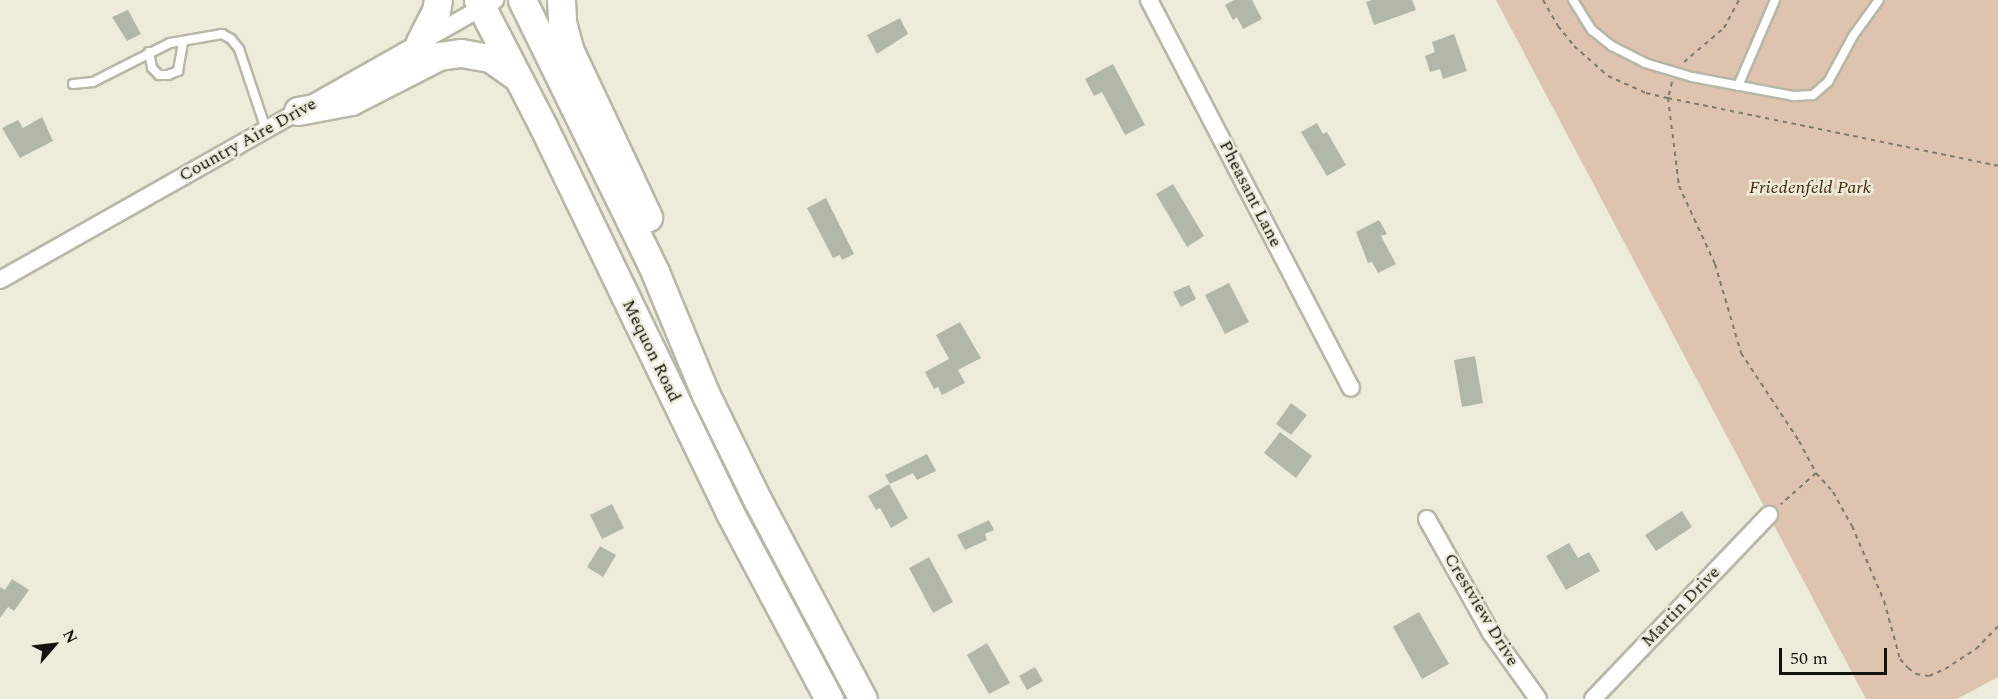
<!DOCTYPE html>
<html>
<head>
<meta charset="utf-8">
<style>
  body { margin:0 }
  #map { position:relative; width:1998px; height:699px; overflow:hidden; background:#edecdb; font-family:Spectral,serif }
  div>[style] { position:absolute }
  [style*='--x'] { left:calc(var(--x)*1px); top:calc(var(--y)*1px); width:calc(var(--w)*1px); rotate:calc(var(--a)*1deg) }
  .green>* { inset:0; background:#dec3af }
  .building>* { inset:0; background:#b2b8a9 }
  .path>* { height:2px; margin-top:-1px; transform-origin:0; background:repeating-linear-gradient(90deg,#7b7b6f 0 4.5px,transparent 0 9px) }
  .roads { filter:drop-shadow(2px 0 #b8b7a7) drop-shadow(-2px 0 #b8b7a7) drop-shadow(0 2px #b8b7a7) drop-shadow(0 -2px #b8b7a7) }
  .lane>* { height:8px; margin:-4px; padding:0 4px; transform-origin:4px; border-radius:4px; background:#fff }
  .street>* { height:16px; margin:-8px; padding:0 8px; transform-origin:8px; border-radius:8px; background:#fff }
  .primary>* { height:27px; margin:-13.5px; padding:0 13.5px; transform-origin:13.5px; border-radius:13.5px; background:#fff }
  span { translate:-50% -50%; white-space:nowrap; text-align:center; line-height:1.15; -webkit-text-stroke:5px #edecdb; paint-order:stroke }
  .street-label { font-size:18px; color:#14140e }
  .park-label { font-size:18px; color:#492706; font-style:italic }
  .north { position:absolute; left:24px; top:615px; width:60px; height:60px; -webkit-text-stroke:4px #edecdb; paint-order:stroke; rotate:62deg; font-size:16px; font-weight:700; line-height:24px; text-align:center; color:#14140e }
  .north::after { content:''; display:block; margin:auto; width:21px; height:27px; background:#14140e; clip-path:polygon(50% 0,100% 100%,50% 72%,0 100%) }
  .scale { position:absolute; left:1779px; top:648px; width:108px; height:27px; box-sizing:border-box; border:3px solid #14140e; border-top:0; padding-left:8px; font-size:18px; line-height:21px; white-space:nowrap; color:#14140e; -webkit-text-stroke:4px #edecdb; paint-order:stroke }
</style>
</head>
<body>
<div id="map">
  <div class="green">
    <i style="clip-path:polygon(1496px 0,1998px 0,1998px 677px,1957px 699px,1866px 699px)"></i>
  </div>
  <div class="building">
    <i style="clip-path:polygon(1234px 0,1252px 0,1262px 19px,1243px 29px,1237px 17px,1233px 20px,1225px 5px)"></i>
    <i style="clip-path:polygon(1372px 0,1412px 0,1416px 10px,1374px 25px,1366px 2px)"></i>
    <i style="clip-path:polygon(128px 10px,141px 34px,127px 41px,112px 17px)"></i>
    <i style="clip-path:polygon(900px 18px,908px 34px,877px 54px,867px 35px)"></i>
    <i style="clip-path:polygon(1454px 34px,1467px 71px,1443px 79px,1440px 69px,1430px 72px,1425px 56px,1435px 52px,1432px 42px)"></i>
    <i style="clip-path:polygon(1113px 64px,1145px 125px,1125px 135px,1102px 92px,1094px 96px,1085px 79px)"></i>
    <i style="clip-path:polygon(42px 117px,53px 141px,20px 158px,2px 128px,18px 120px,23px 128px)"></i>
    <i style="clip-path:polygon(1317px 123px,1323px 134px,1327px 132px,1346px 165px,1327px 176px,1301px 132px)"></i>
    <i style="clip-path:polygon(1173px 184px,1204px 236px,1187px 247px,1156px 194px)"></i>
    <i style="clip-path:polygon(826px 198px,854px 254px,842px 260px,840px 255px,833px 258px,807px 208px)"></i>
    <i style="clip-path:polygon(1379px 220px,1387px 234px,1381px 236px,1396px 264px,1378px 273px,1372px 262px,1368px 263px,1356px 232px)"></i>
    <i style="clip-path:polygon(1229px 283px,1249px 322px,1225px 334px,1205px 295px)"></i>
    <i style="clip-path:polygon(1189px 285px,1196px 299px,1181px 307px,1173px 292px)"></i>
    <i style="clip-path:polygon(960px 322px,981px 358px,958px 370px,965px 383px,942px 395px,938px 387px,934px 389px,925px 372px,949px 359px,936px 335px)"></i>
    <i style="clip-path:polygon(1475px 356px,1483px 403px,1462px 407px,1454px 360px)"></i>
    <i style="clip-path:polygon(1291px 403px,1307px 415px,1291px 435px,1276px 424px)"></i>
    <i style="clip-path:polygon(1280px 432px,1312px 456px,1296px 478px,1264px 453px)"></i>
    <i style="clip-path:polygon(927px 454px,936px 471px,917px 480px,913px 473px,890px 484px,885px 475px)"></i>
    <i style="clip-path:polygon(889px 484px,908px 518px,891px 528px,880px 508px,876px 510px,868px 496px)"></i>
    <i style="clip-path:polygon(612px 504px,624px 528px,602px 539px,590px 515px)"></i>
    <i style="clip-path:polygon(1682px 511px,1692px 527px,1656px 551px,1645px 535px)"></i>
    <i style="clip-path:polygon(989px 520px,994px 530px,985px 534px,987px 540px,965px 550px,957px 535px)"></i>
    <i style="clip-path:polygon(1569px 543px,1578px 558px,1589px 552px,1600px 571px,1566px 590px,1546px 556px)"></i>
    <i style="clip-path:polygon(600px 546px,616px 555px,603px 577px,587px 567px)"></i>
    <i style="clip-path:polygon(929px 557px,953px 602px,933px 613px,909px 568px)"></i>
    <i style="clip-path:polygon(12px 579px,29px 590px,14px 611px,8px 607px,0 618px,0 587px,5px 590px)"></i>
    <i style="clip-path:polygon(1419px 612px,1449px 664px,1422px 679px,1393px 627px)"></i>
    <i style="clip-path:polygon(987px 643px,1010px 683px,989px 694px,967px 655px)"></i>
    <i style="clip-path:polygon(1035px 667px,1043px 681px,1027px 690px,1019px 676px)"></i>
  </div>
  <div class="path">
    <i style="--x:1543;--y:0;--w:30;--a:60"></i>
    <i style="--x:1558;--y:26;--w:26;--a:51"></i>
    <i style="--x:1574;--y:46;--w:45;--a:41.4"></i>
    <i style="--x:1608;--y:76;--w:42;--a:24.1"></i>
    <i style="--x:1646;--y:93;--w:23;--a:13"></i>
    <i style="--x:1668;--y:98;--w:89;--a:82.9"></i>
    <i style="--x:1679;--y:186;--w:86;--a:65.2"></i>
    <i style="--x:1715;--y:264;--w:93;--a:73.7"></i>
    <i style="--x:1741;--y:353;--w:105;--a:56.6"></i>
    <i style="--x:1799;--y:441;--w:36;--a:62"></i>
    <i style="--x:1816;--y:473;--w:47;--a:138.5"></i>
    <i style="--x:1684;--y:62;--w:52;--a:-40.4"></i>
    <i style="--x:1724;--y:28;--w:32;--a:-62"></i>
    <i style="--x:1672;--y:82;--w:16;--a:104"></i>
    <i style="--x:1668;--y:98;--w:337;--a:11.6"></i>
    <i style="--x:1816;--y:473;--w:25;--a:48"></i>
    <i style="--x:1833;--y:492;--w:39;--a:61"></i>
    <i style="--x:1852;--y:526;--w:82;--a:66.9"></i>
    <i style="--x:1884;--y:601;--w:60;--a:74.6"></i>
    <i style="--x:1900;--y:659;--w:12;--a:48"></i>
    <i style="--x:1908;--y:668;--w:10;--a:37"></i>
    <i style="--x:1916;--y:674;--w:13;--a:9"></i>
    <i style="--x:1929;--y:676;--w:17;--a:-24"></i>
    <i style="--x:1945;--y:669;--w:37;--a:-33"></i>
    <i style="--x:1976;--y:649;--w:32;--a:-46"></i>
  </div>
  <div class="roads">
    <div class="lane">
      <i style="--x:1573;--y:0;--w:36;--a:58"></i>
      <i style="--x:1592;--y:30;--w:26;--a:39"></i>
      <i style="--x:1612;--y:46;--w:37;--a:27"></i>
      <i style="--x:1645;--y:63;--w:49;--a:16.6"></i>
      <i style="--x:1692;--y:77;--w:104;--a:10.6"></i>
      <i style="--x:1794;--y:96;--w:19;--a:-3"></i>
      <i style="--x:1813;--y:95;--w:20;--a:-41"></i>
      <i style="--x:1828;--y:82;--w:52;--a:-61.5"></i>
      <i style="--x:1853;--y:36;--w:44;--a:-54.2"></i>
      <i style="--x:149;--y:52;--w:16;--a:79"></i>
      <i style="--x:152;--y:68;--w:10;--a:45"></i>
      <i style="--x:159;--y:75;--w:9;--a:0"></i>
      <i style="--x:168;--y:75;--w:11;--a:-22"></i>
      <i style="--x:178;--y:71;--w:29;--a:-80"></i>
      <i style="--x:73;--y:84;--w:20;--a:-6"></i>
      <i style="--x:93;--y:82;--w:86;--a:-26.9"></i>
      <i style="--x:170;--y:43;--w:53;--a:-9.8"></i>
      <i style="--x:222;--y:34;--w:10;--a:29"></i>
      <i style="--x:231;--y:39;--w:13;--a:51"></i>
      <i style="--x:239;--y:49;--w:84;--a:71.4"></i>
      <i style="--x:1738;--y:86;--w:94;--a:-66.7"></i>
    </div>
    <div class="street">
      <i style="--x:1149;--y:0;--w:437;--a:62.5"></i>
      <i style="--x:0;--y:280;--w:569;--a:-29.49"></i>
      <i style="--x:1427;--y:519;--w:131;--a:60.7"></i>
      <i style="--x:1491;--y:633;--w:81;--a:54.5"></i>
      <i style="--x:1593;--y:699;--w:255;--a:-46.3"></i>
    </div>
    <div class="primary">
      <i style="--x:478;--y:0;--w:142;--a:62.7"></i>
      <i style="--x:543;--y:126;--w:430;--a:64.2"></i>
      <i style="--x:730;--y:513;--w:211;--a:62"></i>
      <i style="--x:522;--y:0;--w:303;--a:63.9"></i>
      <i style="--x:655;--y:272;--w:133;--a:67.5"></i>
      <i style="--x:706;--y:395;--w:116;--a:63.9"></i>
      <i style="--x:757;--y:499;--w:226;--a:62.1"></i>
      <i style="--x:561;--y:0;--w:22;--a:87"></i>
      <i style="--x:562;--y:22;--w:28;--a:75"></i>
      <i style="--x:569;--y:49;--w:186;--a:64.8"></i>
      <i style="--x:420;--y:42;--w:35;--a:-63"></i>
      <i style="--x:436;--y:11;--w:11;--a:-80"></i>
      <i style="--x:298;--y:111;--w:54;--a:-10.7"></i>
      <i style="--x:351;--y:101;--w:99;--a:-27.1"></i>
      <i style="--x:439;--y:56;--w:22;--a:-8"></i>
      <i style="--x:461;--y:53;--w:29;--a:10"></i>
      <i style="--x:490;--y:58;--w:32;--a:35"></i>
    </div>
  </div>
  <div class="street-label">
    <span style="left:248px;top:140px;rotate:-29deg">Country Aire Drive</span>
    <span style="left:1250px;top:194px;rotate:63deg">Pheasant Lane</span>
    <span style="left:651px;top:351px;rotate:64deg">Mequon Road</span>
    <span style="left:1681px;top:607px;rotate:-46deg">Martin Drive</span>
    <span style="left:1481px;top:610px;rotate:59deg">Crestview Drive</span>
  </div>
  <div class="park-label">
    <span style="left:1810px;top:188px">Friedenfeld Park</span>
  </div>
  <div class="north">N</div>
  <div class="scale">50 m</div>
</div>
</body>
</html>
